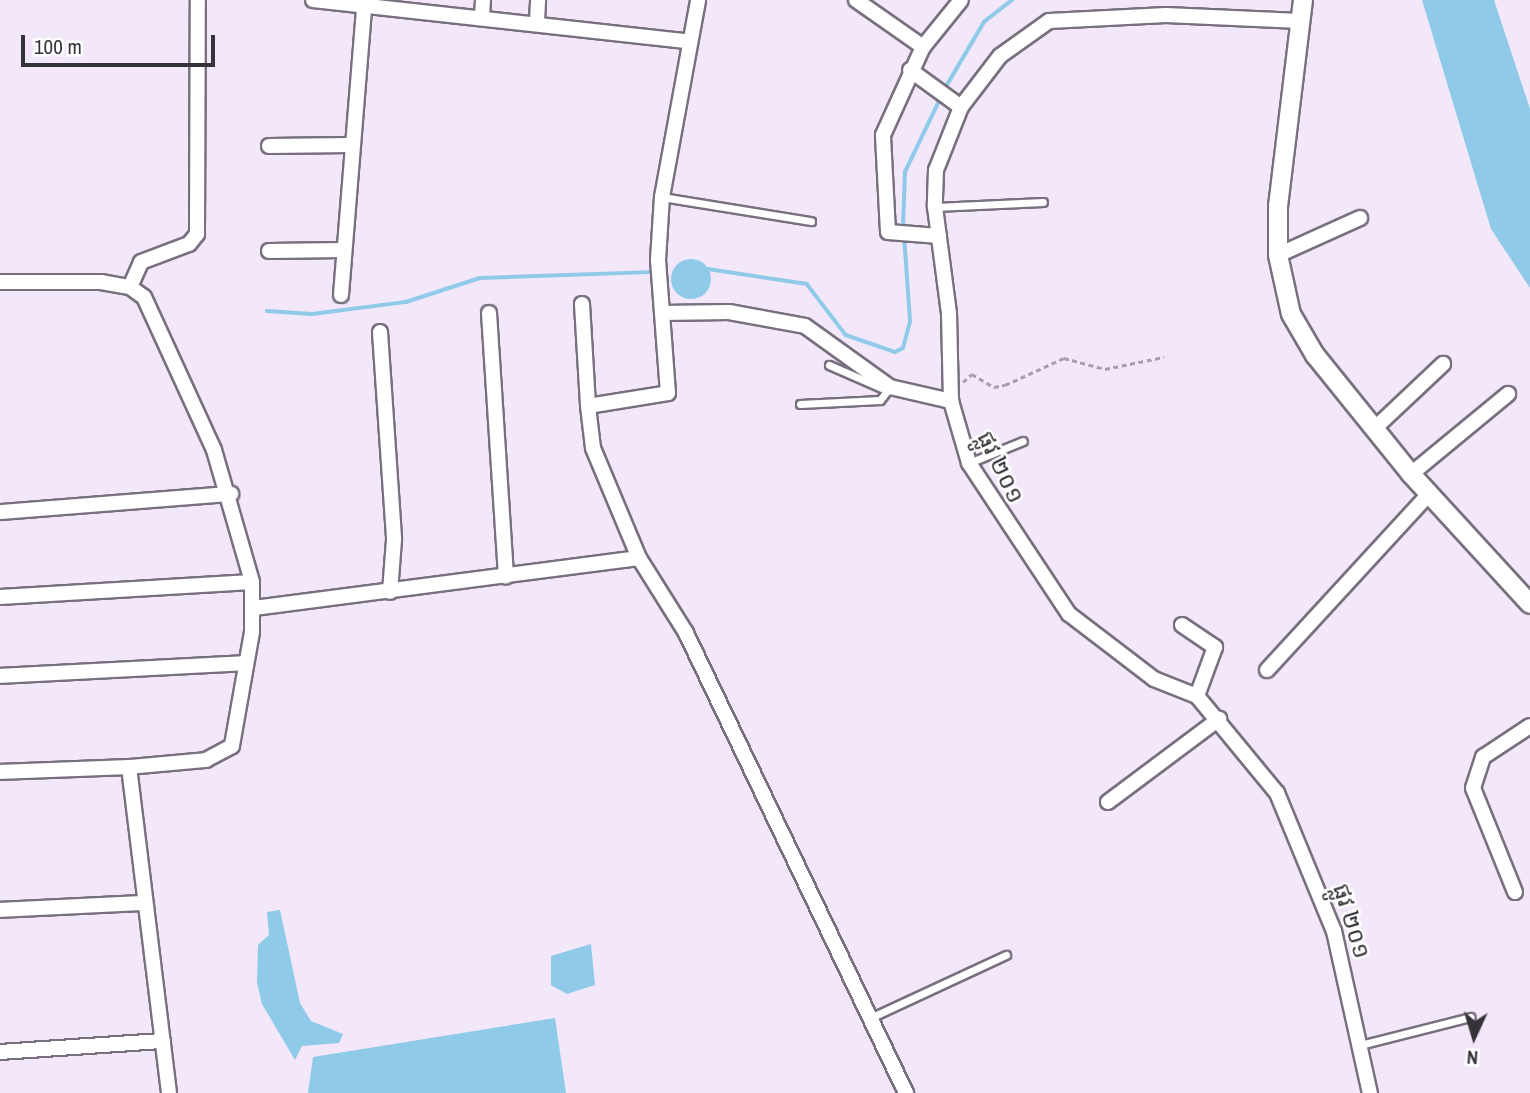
<!DOCTYPE html>
<html>
<head>
<meta charset="utf-8">
<style>
  body { margin:0 }
  #map { position:relative; width:1530px; height:1093px; overflow:hidden; background:#f2e8fa; font-family:"Archivo Narrow","Noto Sans Khmer",sans-serif }
  div>[style] { position:absolute }
  [style*='--x'] { left:calc(var(--x)*1px); top:calc(var(--y)*1px); width:calc(var(--w)*1px); rotate:calc(var(--a)*1deg) }
  .water>* { inset:0; background:#8fcae8 }
  .round { border-radius:50% }
  .stream>* { height:3.5px; margin:-1.75px; padding:0 1.75px; transform-origin:1.75px; border-radius:1.75px; background:#8fcae8 }
  .path>* { height:2.5px; margin-top:-1.25px; transform-origin:0; background:repeating-linear-gradient(90deg,#a69fac 0 5px,transparent 0 8.5px) }
  .roads { filter:drop-shadow(2px 0 #78707f) drop-shadow(-2px 0 #78707f) drop-shadow(0 2px #78707f) drop-shadow(0 -2px #78707f) }
  .service>* { height:7px; margin:-3.5px; padding:0 3.5px; transform-origin:3.5px; border-radius:3.5px; background:#fff }
  .minor>* { height:14px; margin:-7px; padding:0 7px; transform-origin:7px; border-radius:7px; background:#fff }
  .tertiary>* { height:18px; margin:-9px; padding:0 9px; transform-origin:9px; border-radius:9px; background:#fff }
  span { translate:-50% -50%; white-space:nowrap; text-align:center; line-height:1.15; -webkit-text-stroke:5px #fff; paint-order:stroke }
  .street-label { font-size:24px; color:#363239 }
  .north { position:absolute; left:1439px; top:1002px; width:70px; height:70px; -webkit-text-stroke:5px #fff; paint-order:stroke; rotate:184deg; font-size:19px; font-weight:700; line-height:28px; text-align:center; color:#363239 }
  .north::after { content:''; display:block; margin:auto; width:24px; height:32px; background:#363239; clip-path:polygon(50% 0,100% 100%,50% 72%,0 100%) }
  .scale { position:absolute; left:21px; top:35px; width:194px; height:32px; box-sizing:border-box; border:4px solid #363239; border-top:0; padding-left:9px; font-size:21px; line-height:24px; white-space:nowrap; color:#363239; -webkit-text-stroke:5px #fff; paint-order:stroke }
</style>
</head>
<body>
<div id="map">
  <div class="water">
    <i style="clip-path:polygon(1422px 0,1494px 0,1530px 109px,1530px 288px,1491px 229px)"></i>
    <i class="round" style="left:671px;top:259px;width:40px;height:40px"></i>
    <i style="clip-path:polygon(280px 910px,300px 1003px,311px 1021px,343px 1034px,339px 1043px,302px 1046px,295px 1060px,262px 1004px,257px 983px,258px 945px,269px 935px,267px 912px)"></i>
    <i style="clip-path:polygon(591px 944px,595px 985px,567px 994px,551px 985px,551px 956px)"></i>
    <i style="clip-path:polygon(555px 1018px,566px 1093px,308px 1093px,313px 1057px)"></i>
  </div>
  <div class="stream">
    <i style="--x:944;--y:90;--w:79;--a:-59.5"></i>
    <i style="--x:984;--y:22;--w:36;--a:-38"></i>
    <i style="--x:903;--y:228;--w:56;--a:-88"></i>
    <i style="--x:905;--y:172;--w:83;--a:-64.4"></i>
    <i style="--x:708;--y:269;--w:100;--a:8.6"></i>
    <i style="--x:807;--y:284;--w:64;--a:52.6"></i>
    <i style="--x:846;--y:335;--w:52;--a:19.1"></i>
    <i style="--x:895;--y:352;--w:9;--a:-27"></i>
    <i style="--x:903;--y:348;--w:28;--a:-75"></i>
    <i style="--x:910;--y:321;--w:85;--a:-94"></i>
    <i style="--x:267;--y:311;--w:45;--a:3.8"></i>
    <i style="--x:312;--y:314;--w:95;--a:-7.3"></i>
    <i style="--x:406;--y:302;--w:78;--a:-18"></i>
    <i style="--x:480;--y:278;--w:175;--a:-2"></i>
  </div>
  <div class="path">
    <i style="--x:963;--y:382;--w:12;--a:-42"></i>
    <i style="--x:972;--y:374;--w:26;--a:31"></i>
    <i style="--x:994;--y:387;--w:11;--a:-10"></i>
    <i style="--x:1005;--y:385;--w:65;--a:-24.6"></i>
    <i style="--x:1064;--y:358;--w:42;--a:15"></i>
    <i style="--x:1105;--y:369;--w:60;--a:-11.5"></i>
  </div>
  <div class="roads">
    <div class="service">
      <i style="--x:662;--y:197;--w:151;--a:9.2"></i>
      <i style="--x:935;--y:207;--w:108;--a:-2.7"></i>
      <i style="--x:829;--y:365;--w:60;--a:23.6"></i>
      <i style="--x:800;--y:404;--w:80;--a:-2.9"></i>
      <i style="--x:880;--y:400;--w:16;--a:-52"></i>
      <i style="--x:969;--y:463;--w:58;--a:-22.2"></i>
      <i style="--x:870;--y:1018;--w:150;--a:-24.9"></i>
      <i style="--x:1360;--y:1045;--w:114;--a:-14.2"></i>
    </div>
    <div class="minor">
      <i style="--x:313;--y:0;--w:375;--a:6.3"></i>
      <i style="--x:856;--y:0;--w:82;--a:35"></i>
      <i style="--x:482;--y:15;--w:15;--a:-86"></i>
      <i style="--x:537;--y:21;--w:21;--a:-87"></i>
      <i style="--x:1300;--y:21;--w:134;--a:-177.4"></i>
      <i style="--x:1166;--y:15;--w:117;--a:177.1"></i>
      <i style="--x:1049;--y:21;--w:60;--a:144.5"></i>
      <i style="--x:1000;--y:56;--w:64;--a:127.4"></i>
      <i style="--x:961;--y:107;--w:68;--a:111.6"></i>
      <i style="--x:936;--y:170;--w:37;--a:92"></i>
      <i style="--x:935;--y:207;--w:107;--a:82.5"></i>
      <i style="--x:949;--y:313;--w:88;--a:88.7"></i>
      <i style="--x:951;--y:401;--w:65;--a:73.8"></i>
      <i style="--x:969;--y:463;--w:181;--a:56.5"></i>
      <i style="--x:1069;--y:614;--w:107;--a:37.4"></i>
      <i style="--x:1154;--y:679;--w:46;--a:21.6"></i>
      <i style="--x:1197;--y:696;--w:126;--a:50.5"></i>
      <i style="--x:1277;--y:793;--w:149;--a:67.6"></i>
      <i style="--x:1334;--y:931;--w:166;--a:77.5"></i>
      <i style="--x:910;--y:70;--w:63;--a:36"></i>
      <i style="--x:269;--y:146;--w:81;--a:-0.7"></i>
      <i style="--x:939;--y:236;--w:51;--a:-175.5"></i>
      <i style="--x:888;--y:232;--w:97;--a:-93"></i>
      <i style="--x:883;--y:135;--w:97;--a:-65.6"></i>
      <i style="--x:923;--y:47;--w:60;--a:-51"></i>
      <i style="--x:269;--y:251;--w:74;--a:-0.8"></i>
      <i style="--x:1278;--y:255;--w:90;--a:-24.3"></i>
      <i style="--x:0;--y:282;--w:101;--a:0"></i>
      <i style="--x:101;--y:282;--w:29;--a:10"></i>
      <i style="--x:130;--y:287;--w:17;--a:36"></i>
      <i style="--x:144;--y:297;--w:168;--a:65.4"></i>
      <i style="--x:214;--y:450;--w:137;--a:73.9"></i>
      <i style="--x:252;--y:582;--w:50;--a:90"></i>
      <i style="--x:252;--y:632;--w:116;--a:100"></i>
      <i style="--x:232;--y:746;--w:30;--a:152"></i>
      <i style="--x:206;--y:760;--w:77;--a:174.8"></i>
      <i style="--x:129;--y:767;--w:328;--a:83"></i>
      <i style="--x:130;--y:287;--w:27;--a:-66"></i>
      <i style="--x:141;--y:262;--w:51;--a:-20.6"></i>
      <i style="--x:189;--y:244;--w:13;--a:-51"></i>
      <i style="--x:197;--y:234;--w:234;--a:-89.8"></i>
      <i style="--x:341;--y:295;--w:289;--a:-85.4"></i>
      <i style="--x:582;--y:304;--w:102;--a:86.6"></i>
      <i style="--x:489;--y:313;--w:264;--a:86.3"></i>
      <i style="--x:662;--y:313;--w:67;--a:-0.9"></i>
      <i style="--x:729;--y:312;--w:77;--a:10.4"></i>
      <i style="--x:805;--y:326;--w:105;--a:35.7"></i>
      <i style="--x:890;--y:387;--w:63;--a:12.9"></i>
      <i style="--x:380;--y:332;--w:208;--a:86.1"></i>
      <i style="--x:394;--y:540;--w:52;--a:94.4"></i>
      <i style="--x:1374;--y:429;--w:95;--a:-43.3"></i>
      <i style="--x:1411;--y:474;--w:126;--a:-39.5"></i>
      <i style="--x:0;--y:512;--w:232;--a:-4.5"></i>
      <i style="--x:639;--y:558;--w:119;--a:-112.7"></i>
      <i style="--x:593;--y:448;--w:42;--a:-96.8"></i>
      <i style="--x:588;--y:406;--w:81;--a:-9.2"></i>
      <i style="--x:668;--y:393;--w:133;--a:-94.3"></i>
      <i style="--x:658;--y:260;--w:63;--a:-86.4"></i>
      <i style="--x:662;--y:197;--w:200;--a:-79.6"></i>
      <i style="--x:0;--y:597;--w:252;--a:-3.4"></i>
      <i style="--x:254;--y:608;--w:388;--a:-7.4"></i>
      <i style="--x:639;--y:558;--w:89;--a:57.9"></i>
      <i style="--x:686;--y:633;--w:510;--a:64.44"></i>
      <i style="--x:1182;--y:625;--w:40;--a:34"></i>
      <i style="--x:1215;--y:647;--w:52;--a:110.2"></i>
      <i style="--x:1267;--y:670;--w:238;--a:-47.4"></i>
      <i style="--x:0;--y:676;--w:246;--a:-3"></i>
      <i style="--x:0;--y:772;--w:129;--a:-2.2"></i>
      <i style="--x:1108;--y:802;--w:139;--a:-36.8"></i>
      <i style="--x:1515;--y:892;--w:112;--a:-112"></i>
      <i style="--x:1473;--y:788;--w:33;--a:-72"></i>
      <i style="--x:1483;--y:757;--w:56;--a:-33.4"></i>
      <i style="--x:0;--y:910;--w:145;--a:-2.8"></i>
      <i style="--x:0;--y:1052;--w:163;--a:-3.9"></i>
    </div>
    <div class="tertiary">
      <i style="--x:1303;--y:0;--w:208;--a:96.9"></i>
      <i style="--x:1278;--y:206;--w:49;--a:90"></i>
      <i style="--x:1278;--y:255;--w:60;--a:77.6"></i>
      <i style="--x:1291;--y:314;--w:48;--a:59.7"></i>
      <i style="--x:1315;--y:355;--w:153;--a:51.1"></i>
      <i style="--x:1411;--y:474;--w:176;--a:47.5"></i>
    </div>
  </div>
  <div class="street-label">
    <span style="left:1001px;top:467px;rotate:64deg">ផ្លូវ ២០១</span>
    <span style="left:1352px;top:921px;rotate:73deg">ផ្លូវ ២០១</span>
  </div>
  <div class="north">N</div>
  <div class="scale">100 m</div>
</div>
</body>
</html>
